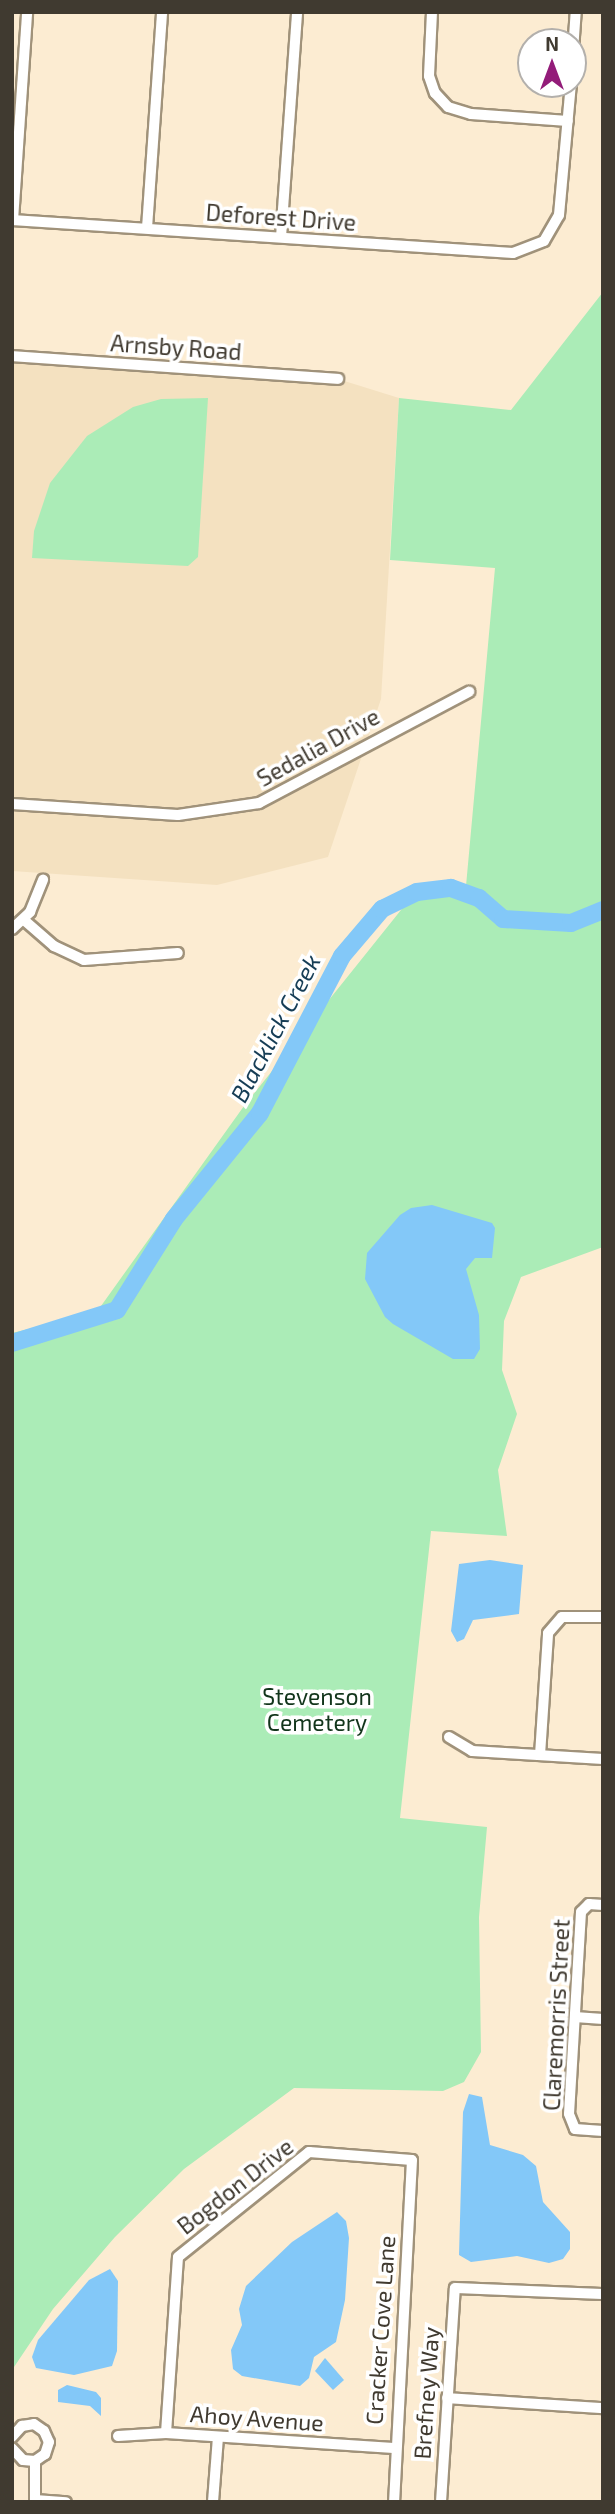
<!DOCTYPE html>
<html>
<head>
<meta charset="utf-8">
<style>
  body { margin:0 }
  #map { position:relative; width:615px; height:2514px; overflow:hidden; background:#fcecd2; font-family:"Exo 2",sans-serif }
  div>[style] { position:absolute }
  [style*='--x'] { left:calc(var(--x)*1px); top:calc(var(--y)*1px); width:calc(var(--w)*1px); rotate:calc(var(--a)*1deg) }
  .built>* { inset:0; background:#f4e1c0 }
  .green>* { inset:0; background:#abecb7 }
  .water>* { inset:0; background:#83c8f8 }
  .river>* { height:18px; margin:-9px; padding:0 9px; transform-origin:9px; border-radius:9px; background:#83c8f8 }
  .roads { filter:drop-shadow(2px 0 #a0927a) drop-shadow(-2px 0 #a0927a) drop-shadow(0 2px #a0927a) drop-shadow(0 -2px #a0927a) }
  .minor>* { height:10px; margin:-5px; padding:0 5px; transform-origin:5px; border-radius:5px; background:#fff }
  span { translate:-50% -50%; white-space:nowrap; text-align:center; line-height:1.15; -webkit-text-stroke:7px #fff; paint-order:stroke }
  .street-label { font-size:23px; color:#403a30 }
  .park-label { font-size:23px; color:#12351b }
  .water-label { font-size:24px; color:#163d55; font-style:italic }
  .frame { position:absolute; inset:0; border:14px solid #403a30; pointer-events:none }
  .north { position:absolute; left:517px; top:28px; width:70px; height:70px; box-sizing:border-box; background:#fff; border:2px solid #b3b0ac; border-radius:50%; rotate:0deg; font-size:19px; font-weight:700; line-height:28px; text-align:center; color:#403a30 }
  .north::after { content:''; display:block; margin:auto; width:24px; height:32px; background:#931c79; clip-path:polygon(50% 0,100% 100%,50% 72%,0 100%) }
</style>
</head>
<body>
<div id="map">
  <div class="built">
    <i style="clip-path:polygon(12px 356px,338px 379px,399px 398px,381px 699px,328px 857px,217px 885px,12px 871px)"></i>
  </div>
  <div class="green">
    <i style="clip-path:polygon(603px 292px,603px 1247px,521px 1277px,504px 1321px,502px 1370px,517px 1414px,498px 1470px,507px 1536px,431px 1531px,400px 1818px,487px 1827px,479px 1917px,481px 2052px,464px 2082px,443px 2091px,294px 2088px,184px 2169px,115px 2237px,53px 2309px,12px 2370px,12px 1333px,96px 1313px,244px 1106px,421px 885px,466px 886px,495px 568px,390px 560px,399px 398px,511px 410px)"></i>
    <i style="clip-path:polygon(208px 398px,198px 557px,188px 566px,32px 558px,34px 531px,50px 483px,87px 436px,133px 407px,161px 399px)"></i>
  </div>
  <div class="water">
    <i style="clip-path:polygon(432px 1205px,492px 1223px,495px 1228px,492px 1258px,475px 1258px,466px 1269px,479px 1315px,480px 1349px,474px 1359px,453px 1359px,393px 1324px,385px 1317px,365px 1279px,367px 1253px,400px 1215px,411px 1208px)"></i>
    <i style="clip-path:polygon(490px 1560px,523px 1565px,519px 1614px,473px 1620px,464px 1639px,457px 1642px,451px 1631px,459px 1564px)"></i>
    <i style="clip-path:polygon(469px 2094px,482px 2097px,490px 2145px,523px 2155px,536px 2166px,543px 2202px,570px 2232px,570px 2249px,563px 2259px,549px 2263px,517px 2256px,471px 2262px,459px 2255px,463px 2112px)"></i>
    <i style="clip-path:polygon(337px 2212px,346px 2221px,349px 2238px,345px 2300px,336px 2342px,314px 2357px,309px 2378px,300px 2386px,242px 2376px,233px 2369px,231px 2350px,242px 2325px,239px 2309px,246px 2286px,292px 2242px)"></i>
    <i style="clip-path:polygon(110px 2269px,118px 2281px,117px 2351px,112px 2366px,74px 2375px,36px 2368px,32px 2357px,38px 2340px,89px 2280px)"></i>
    <i style="clip-path:polygon(325px 2358px,344px 2380px,333px 2390px,315px 2371px)"></i>
    <i style="clip-path:polygon(67px 2385px,96px 2392px,101px 2398px,101px 2416px,90px 2406px,58px 2402px,58px 2390px)"></i>
  </div>
  <div class="river">
    <i style="--x:12;--y:1343;--w:110;--a:-17.4"></i>
    <i style="--x:117;--y:1310;--w:107;--a:-57.9"></i>
    <i style="--x:174;--y:1219;--w:136;--a:-50.9"></i>
    <i style="--x:260;--y:1113;--w:177;--a:-62.4"></i>
    <i style="--x:342;--y:956;--w:62;--a:-49.6"></i>
    <i style="--x:382;--y:909;--w:39;--a:-26"></i>
    <i style="--x:417;--y:892;--w:34;--a:-7"></i>
    <i style="--x:451;--y:888;--w:30;--a:20"></i>
    <i style="--x:479;--y:898;--w:32;--a:41"></i>
    <i style="--x:503;--y:919;--w:68;--a:3.4"></i>
    <i style="--x:571;--y:923;--w:35;--a:-22"></i>
  </div>
  <div class="roads">
    <div class="minor">
      <i style="--x:432;--y:12;--w:64;--a:92.7"></i>
      <i style="--x:429;--y:76;--w:18;--a:71"></i>
      <i style="--x:435;--y:93;--w:19;--a:47"></i>
      <i style="--x:448;--y:107;--w:24;--a:17"></i>
      <i style="--x:471;--y:114;--w:97;--a:4.1"></i>
      <i style="--x:573;--y:51;--w:39;--a:-86"></i>
      <i style="--x:12;--y:220;--w:502;--a:3.77"></i>
      <i style="--x:513;--y:253;--w:33;--a:-21"></i>
      <i style="--x:544;--y:241;--w:30;--a:-60"></i>
      <i style="--x:559;--y:215;--w:132;--a:-84.8"></i>
      <i style="--x:13;--y:220;--w:208;--a:-86.1"></i>
      <i style="--x:147;--y:228;--w:217;--a:-86"></i>
      <i style="--x:281;--y:237;--w:226;--a:-85.9"></i>
      <i style="--x:12;--y:356;--w:327;--a:4"></i>
      <i style="--x:12;--y:804;--w:166;--a:3.8"></i>
      <i style="--x:178;--y:815;--w:82;--a:-8.4"></i>
      <i style="--x:259;--y:803;--w:238;--a:-27.9"></i>
      <i style="--x:24;--y:920;--w:40;--a:41"></i>
      <i style="--x:54;--y:946;--w:33;--a:25"></i>
      <i style="--x:84;--y:960;--w:94;--a:-4.3"></i>
      <i style="--x:12;--y:929;--w:25;--a:-43"></i>
      <i style="--x:30;--y:912;--w:35;--a:-68"></i>
      <i style="--x:449;--y:1737;--w:27;--a:31"></i>
      <i style="--x:472;--y:1751;--w:131;--a:3.5"></i>
      <i style="--x:540;--y:1755;--w:122;--a:-86.2"></i>
      <i style="--x:548;--y:1633;--w:21;--a:-49"></i>
      <i style="--x:562;--y:1617;--w:41;--a:0"></i>
      <i style="--x:603;--y:1905;--w:14;--a:-176"></i>
      <i style="--x:589;--y:1904;--w:11;--a:135"></i>
      <i style="--x:581;--y:1912;--w:202;--a:93.4"></i>
      <i style="--x:569;--y:2114;--w:16;--a:68"></i>
      <i style="--x:575;--y:2129;--w:28;--a:4"></i>
      <i style="--x:575;--y:2017;--w:28;--a:4"></i>
      <i style="--x:447;--y:2398;--w:156;--a:3.7"></i>
      <i style="--x:166;--y:2433;--w:176;--a:-86.1"></i>
      <i style="--x:178;--y:2257;--w:168;--a:-38.7"></i>
      <i style="--x:309;--y:2152;--w:103;--a:4.4"></i>
      <i style="--x:412;--y:2160;--w:342;--a:93"></i>
      <i style="--x:118;--y:2436;--w:48;--a:-3.6"></i>
      <i style="--x:166;--y:2433;--w:228;--a:3.8"></i>
      <i style="--x:12;--y:2437;--w:15;--a:-48"></i>
      <i style="--x:22;--y:2426;--w:12;--a:-9"></i>
      <i style="--x:34;--y:2424;--w:12;--a:35"></i>
      <i style="--x:44;--y:2431;--w:12;--a:66"></i>
      <i style="--x:49;--y:2442;--w:13;--a:108"></i>
      <i style="--x:45;--y:2454;--w:12;--a:145"></i>
      <i style="--x:35;--y:2461;--w:12;--a:-175"></i>
      <i style="--x:23;--y:2460;--w:16;--a:-133"></i>
      <i style="--x:35;--y:2500;--w:31;--a:4"></i>
      <i style="--x:35;--y:2502;--w:41;--a:-90"></i>
      <i style="--x:213;--y:2502;--w:65;--a:-85.6"></i>
      <i style="--x:441;--y:2502;--w:214;--a:-86.3"></i>
      <i style="--x:455;--y:2288;--w:148;--a:2.3"></i>
    </div>
  </div>
  <div class="street-label">
    <span style="left:281px;top:217px;rotate:4deg">Deforest Drive</span>
    <span style="left:176px;top:347px;rotate:4deg">Arnsby Road</span>
    <span style="left:318px;top:747px;rotate:-29deg">Sedalia Drive</span>
    <span style="left:556px;top:2015px;rotate:-87deg">Claremorris Street</span>
    <span style="left:235px;top:2186px;rotate:-38deg">Bogdon Drive</span>
    <span style="left:380px;top:2330px;rotate:-86deg">Cracker Cove Lane</span>
    <span style="left:426px;top:2393px;rotate:-86deg">Brefney Way</span>
    <span style="left:257px;top:2418px;rotate:4deg">Ahoy Avenue</span>
  </div>
  <div class="park-label">
    <span style="left:317px;top:1709px">Stevenson<br>Cemetery</span>
  </div>
  <div class="water-label">
    <span style="left:275px;top:1028px;rotate:-62deg">Blacklick Creek</span>
  </div>
  <div class="frame"></div>
  <div class="north">N</div>
</div>
</body>
</html>
